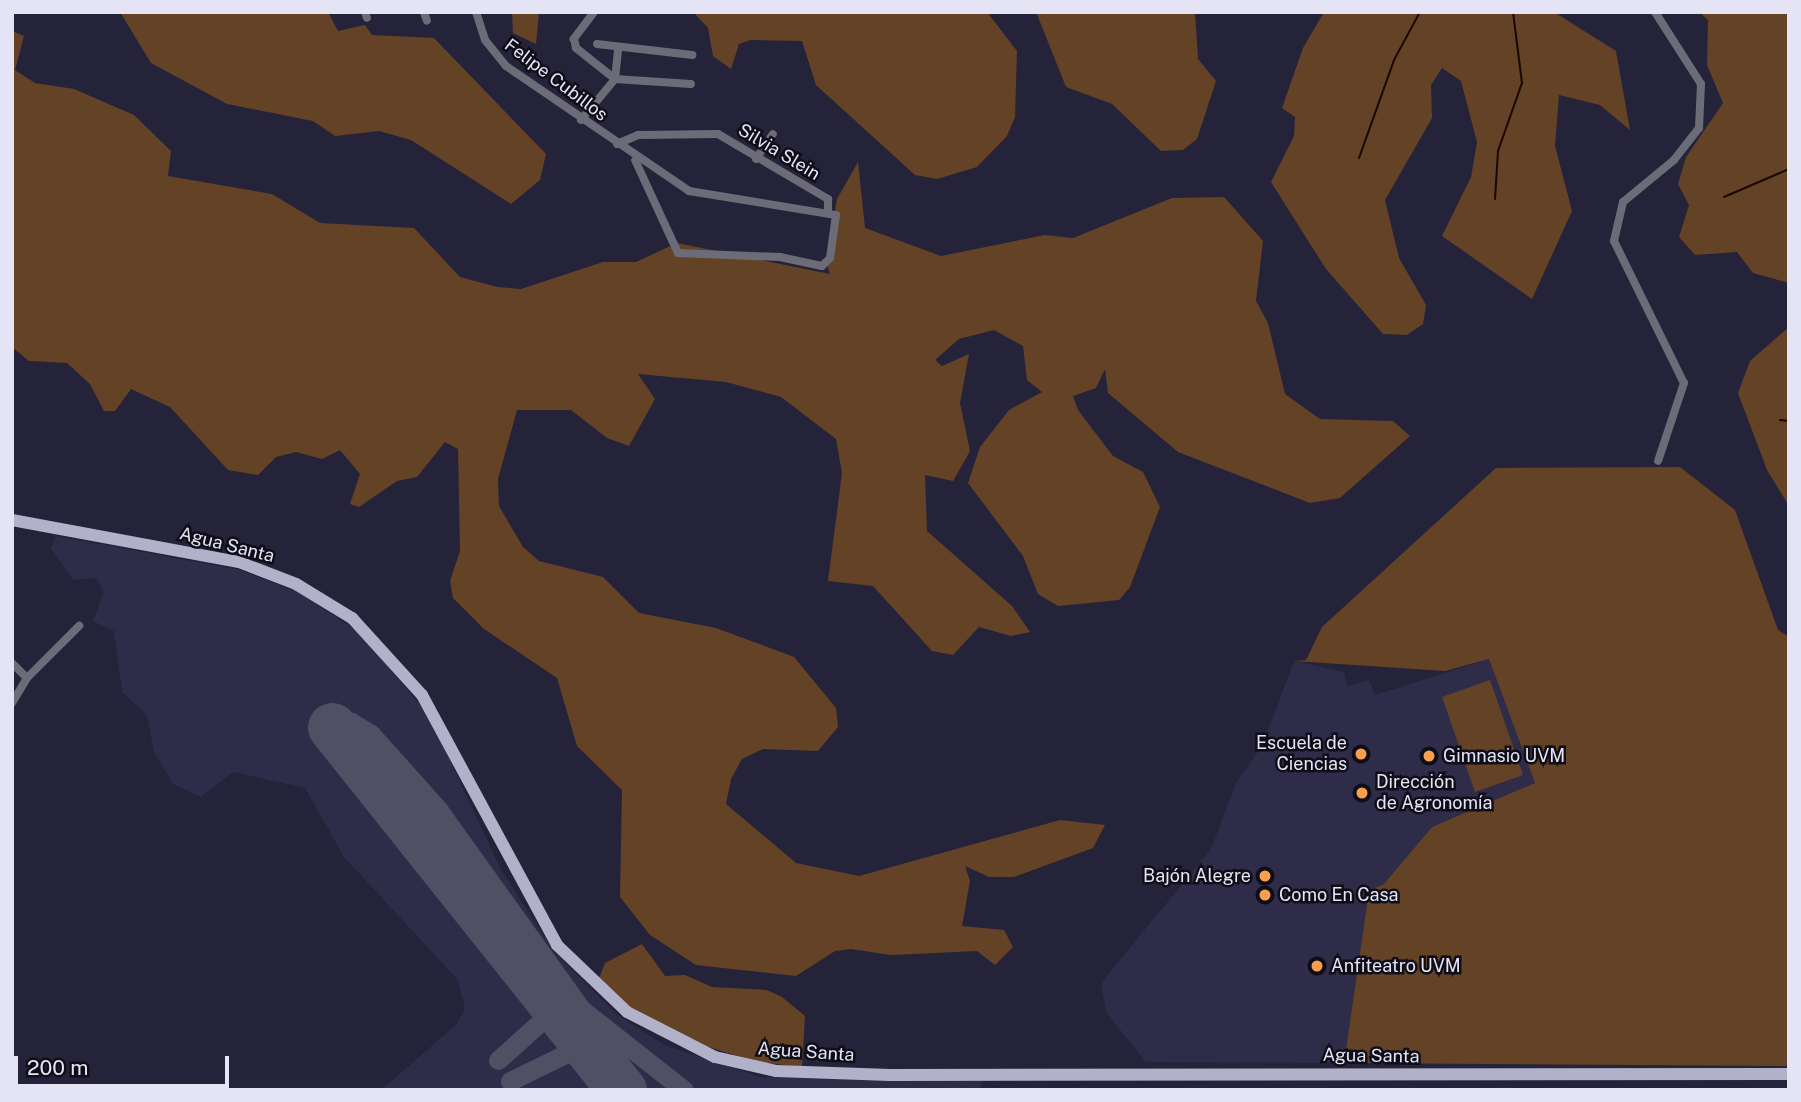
<!DOCTYPE html>
<html>
<head>
<meta charset="utf-8">
<style>
  body { margin:0 }
  #map { position:relative; width:1801px; height:1102px; overflow:hidden; background:#25233a; font-family:"Public Sans",sans-serif }
  div>[style] { position:absolute }
  [style*='--x'] { left:calc(var(--x)*1px); top:calc(var(--y)*1px); width:calc(var(--w)*1px); rotate:calc(var(--a)*1deg) }
  .built>* { inset:0; background:#2e2c49 }
  .green>* { inset:0; background:#644225 }
  .stream>* { height:2px; margin:-1px; padding:0 1px; transform-origin:1px; border-radius:1px; background:#190700 }
  .taxiway>* { height:19px; margin:-9.5px; padding:0 9.5px; transform-origin:9.5px; border-radius:9.5px; background:#504f64 }
  .runway>* { height:49px; margin:-24.5px; padding:0 24.5px; transform-origin:24.5px; border-radius:24.5px; background:#504f64 }
  .street>* { height:8px; margin:-4px; padding:0 4px; transform-origin:4px; border-radius:4px; background:#6c6c78 }
  .primary>* { height:12px; margin:-6px; padding:0 6px; transform-origin:6px; border-radius:6px; background:#b2b1ca }
  .dots>* { width:19px; height:19px; translate:-50% -50%; box-sizing:border-box; border:4px solid #0f0e18; border-radius:50% }
  span { translate:-50% -50%; white-space:nowrap; text-align:center; line-height:1.15; -webkit-text-stroke:5px #0f0e18; paint-order:stroke }
  .street-label { font-size:18px; color:#e4e4f4 }
  .poi-label { font-size:18px; color:#e4e4f4 }
  .right { translate:-100% -50%; text-align:right }
  .left { translate:0 -50%; text-align:left }
  .frame { position:absolute; inset:0; border:14px solid #e4e4f4; pointer-events:none }
  .scale { position:absolute; left:14px; top:1056px; width:215px; height:32px; box-sizing:border-box; border:4px solid #e4e4f4; border-top:0; padding-left:9px; font-size:21px; line-height:24px; white-space:nowrap; color:#e4e4f4; -webkit-text-stroke:5px #0f0e18; paint-order:stroke }
</style>
</head>
<body>
<div id="map">
  <div class="built">
    <i style="clip-path:polygon(56px 536px,240px 570px,299px 593px,357px 631px,429px 715px,500px 868px,553px 950px,615px 1013px,664px 1045px,760px 1077px,983px 1080px,979px 1090px,381px 1090px,456px 1025px,465px 1009px,458px 980px,344px 857px,305px 788px,233px 772px,201px 797px,173px 784px,154px 752px,147px 715px,122px 692px,114px 631px,93px 621px,104px 592px,96px 578px,73px 580px,51px 548px)"></i>
    <i style="clip-path:polygon(1489px 659px,1536px 783px,1432px 827px,1384px 885px,1369px 892px,1344px 1063px,1146px 1062px,1106px 1012px,1101px 983px,1211px 849px,1236px 783px,1262px 746px,1294px 661px,1344px 672px,1347px 686px,1369px 680px,1375px 695px)"></i>
  </div>
  <div class="green">
    <i style="clip-path:polygon(120px 12px,328px 12px,338px 31px,365px 25px,372px 35px,434px 38px,546px 154px,540px 180px,511px 204px,411px 140px,379px 131px,335px 136px,313px 121px,227px 104px,151px 63px)"></i>
    <i style="clip-path:polygon(512px 12px,539px 12px,536px 44px,513px 33px)"></i>
    <i style="clip-path:polygon(693px 12px,987px 12px,1017px 51px,1015px 117px,1007px 136px,977px 167px,937px 179px,915px 175px,816px 85px,802px 41px,750px 40px,739px 44px,731px 69px,713px 56px,708px 28px)"></i>
    <i style="clip-path:polygon(1036px 12px,1195px 12px,1198px 59px,1216px 81px,1197px 139px,1183px 150px,1161px 151px,1112px 104px,1066px 87px)"></i>
    <i style="clip-path:polygon(1324px 12px,1554px 12px,1616px 51px,1630px 130px,1600px 105px,1559px 95px,1555px 146px,1572px 211px,1532px 299px,1442px 236px,1471px 177px,1477px 142px,1461px 81px,1442px 68px,1431px 85px,1432px 118px,1385px 200px,1399px 258px,1426px 305px,1423px 324px,1407px 335px,1383px 334px,1326px 269px,1271px 182px,1294px 136px,1295px 117px,1282px 108px,1303px 48px)"></i>
    <i style="clip-path:polygon(1699px 12px,1789px 12px,1789px 283px,1753px 273px,1737px 252px,1695px 255px,1679px 237px,1689px 205px,1678px 184px,1686px 157px,1723px 103px,1707px 65px,1708px 20px)"></i>
    <i style="clip-path:polygon(12px 31px,24px 36px,15px 70px,35px 83px,74px 89px,134px 115px,171px 151px,168px 176px,272px 194px,320px 223px,414px 228px,460px 277px,497px 287px,521px 289px,603px 262px,636px 262px,677px 243px,830px 274px,826px 262px,837px 199px,858px 162px,865px 228px,941px 256px,1045px 235px,1073px 238px,1172px 198px,1224px 197px,1263px 241px,1256px 301px,1268px 323px,1285px 394px,1320px 419px,1393px 421px,1410px 436px,1340px 498px,1310px 503px,1178px 452px,1108px 393px,1105px 369px,1096px 388px,1073px 396px,1078px 410px,1113px 456px,1143px 472px,1160px 507px,1130px 587px,1119px 600px,1058px 606px,1038px 594px,1023px 556px,968px 483px,980px 447px,1009px 410px,1042px 392px,1027px 380px,1023px 346px,994px 330px,959px 339px,935px 360px,942px 366px,969px 354px,960px 403px,970px 451px,953px 481px,925px 475px,927px 531px,1012px 606px,1030px 632px,1011px 636px,979px 627px,953px 655px,932px 651px,873px 586px,828px 581px,842px 473px,836px 439px,781px 397px,726px 382px,638px 374px,655px 399px,629px 446px,607px 438px,571px 410px,517px 410px,498px 479px,499px 506px,523px 547px,539px 561px,603px 577px,639px 613px,716px 628px,794px 657px,836px 708px,838px 727px,818px 751px,763px 749px,742px 759px,731px 779px,726px 804px,796px 863px,859px 876px,1060px 820px,1105px 825px,1093px 848px,1014px 877px,989px 877px,965px 866px,970px 881px,962px 926px,1004px 930px,1013px 947px,995px 965px,977px 951px,891px 955px,851px 949px,835px 951px,796px 976px,696px 965px,650px 935px,620px 897px,622px 790px,577px 746px,557px 678px,484px 629px,453px 598px,450px 581px,460px 551px,458px 449px,445px 442px,417px 477px,397px 481px,359px 507px,350px 504px,360px 474px,340px 450px,322px 459px,296px 452px,276px 457px,258px 475px,228px 470px,170px 407px,131px 389px,115px 411px,104px 411px,90px 384px,67px 363px,29px 361px,12px 347px)"></i>
    <i style="clip-path:polygon(1789px 327px,1789px 506px,1767px 470px,1738px 393px,1750px 361px)"></i>
    <i style="clip-path:polygon(1680px 467px,1735px 510px,1778px 630px,1789px 637px,1789px 1066px,1344px 1063px,1369px 891px,1384px 884px,1432px 827px,1535px 783px,1489px 659px,1445px 671px,1294px 661px,1306px 660px,1322px 627px,1496px 468px)"></i>
    <i style="clip-path:polygon(1490px 680px,1523px 775px,1475px 792px,1442px 697px)"></i>
    <i style="clip-path:polygon(642px 944px,665px 976px,685px 975px,712px 987px,767px 990px,782px 997px,805px 1016px,802px 1067px,757px 1062px,683px 1039px,617px 999px,598px 981px,605px 963px)"></i>
  </div>
  <div class="stream">
    <i style="--x:1359;--y:158;--w:104;--a:-70.3"></i>
    <i style="--x:1394;--y:60;--w:55;--a:-61.6"></i>
    <i style="--x:1724;--y:197;--w:71;--a:-23.3"></i>
    <i style="--x:1495;--y:199;--w:48;--a:-86.4"></i>
    <i style="--x:1498;--y:151;--w:72;--a:-70.6"></i>
    <i style="--x:1522;--y:83;--w:72;--a:-97.2"></i>
    <i style="--x:1780;--y:420;--w:9;--a:6"></i>
  </div>
  <div class="taxiway">
    <i style="--x:332;--y:727;--w:20;--a:-15"></i>
    <i style="--x:351;--y:722;--w:23;--a:31"></i>
    <i style="--x:371;--y:734;--w:101;--a:48.2"></i>
    <i style="--x:438;--y:809;--w:246;--a:54.4"></i>
    <i style="--x:581;--y:1009;--w:131;--a:38.2"></i>
    <i style="--x:498;--y:1060;--w:79;--a:-41.9"></i>
    <i style="--x:510;--y:1081;--w:85;--a:-26"></i>
  </div>
  <div class="runway">
    <i style="--x:332;--y:727;--w:465;--a:51.4"></i>
  </div>
  <div class="street">
    <i style="--x:365;--y:12;--w:6;--a:72"></i>
    <i style="--x:424;--y:12;--w:9;--a:72"></i>
    <i style="--x:476;--y:12;--w:29;--a:72"></i>
    <i style="--x:485;--y:40;--w:33;--a:51"></i>
    <i style="--x:506;--y:66;--w:222;--a:34.3"></i>
    <i style="--x:689;--y:191;--w:149;--a:9.3"></i>
    <i style="--x:836;--y:215;--w:43;--a:97.9"></i>
    <i style="--x:830;--y:258;--w:11;--a:135"></i>
    <i style="--x:822;--y:266;--w:43;--a:-167.9"></i>
    <i style="--x:780;--y:257;--w:102;--a:-177.8"></i>
    <i style="--x:678;--y:253;--w:102;--a:-114.8"></i>
    <i style="--x:594;--y:12;--w:34;--a:127"></i>
    <i style="--x:574;--y:39;--w:9;--a:77"></i>
    <i style="--x:576;--y:48;--w:50;--a:38.5"></i>
    <i style="--x:615;--y:79;--w:76;--a:3.8"></i>
    <i style="--x:1655;--y:12;--w:85;--a:57.4"></i>
    <i style="--x:1701;--y:84;--w:44;--a:92.6"></i>
    <i style="--x:1699;--y:128;--w:41;--a:128"></i>
    <i style="--x:1674;--y:160;--w:66;--a:140.5"></i>
    <i style="--x:1623;--y:202;--w:40;--a:103"></i>
    <i style="--x:1614;--y:241;--w:158;--a:63.8"></i>
    <i style="--x:1684;--y:383;--w:82;--a:108.4"></i>
    <i style="--x:597;--y:44;--w:96;--a:6.6"></i>
    <i style="--x:581;--y:120;--w:53;--a:-50.3"></i>
    <i style="--x:615;--y:79;--w:30;--a:-84"></i>
    <i style="--x:617;--y:144;--w:23;--a:-23"></i>
    <i style="--x:638;--y:135;--w:80;--a:-0.7"></i>
    <i style="--x:718;--y:134;--w:128;--a:30.6"></i>
    <i style="--x:828;--y:199;--w:13;--a:90"></i>
    <i style="--x:756;--y:159;--w:30;--a:-56"></i>
    <i style="--x:12;--y:663;--w:21;--a:45"></i>
    <i style="--x:12;--y:703;--w:29;--a:-59"></i>
    <i style="--x:27;--y:678;--w:74;--a:-45"></i>
  </div>
  <div class="primary">
    <i style="--x:12;--y:520;--w:231;--a:10.5"></i>
    <i style="--x:239;--y:562;--w:61;--a:21.1"></i>
    <i style="--x:296;--y:584;--w:66;--a:31.3"></i>
    <i style="--x:352;--y:618;--w:104;--a:47.7"></i>
    <i style="--x:422;--y:695;--w:284;--a:61.6"></i>
    <i style="--x:557;--y:945;--w:97;--a:43.7"></i>
    <i style="--x:627;--y:1012;--w:99;--a:27.1"></i>
    <i style="--x:715;--y:1057;--w:63;--a:12.9"></i>
    <i style="--x:776;--y:1071;--w:114;--a:2"></i>
    <i style="--x:890;--y:1075;--w:899;--a:-0.06"></i>
  </div>
  <div class="dots">
    <i style="left:1361px;top:754px;background:#f99f4d"></i>
    <i style="left:1429px;top:756px;background:#f99f4d"></i>
    <i style="left:1362px;top:793px;background:#f99f4d"></i>
    <i style="left:1265px;top:876px;background:#f99f4d"></i>
    <i style="left:1265px;top:895px;background:#f99f4d"></i>
    <i style="left:1317px;top:966px;background:#f99f4d"></i>
  </div>
  <div class="street-label">
    <span style="left:556px;top:80px;rotate:37deg">Felipe Cubillos</span>
    <span style="left:779px;top:152px;rotate:31deg">Silvia Slein</span>
    <span style="left:227px;top:545px;rotate:14deg">Agua Santa</span>
    <span style="left:806px;top:1052px;rotate:4deg">Agua Santa</span>
    <span style="left:1371px;top:1056px;rotate:1deg">Agua Santa</span>
  </div>
  <div class="poi-label">
    <span class="right" style="left:1347px;top:754px">Escuela de<br>Ciencias</span>
    <span class="left" style="left:1443px;top:756px">Gimnasio UVM</span>
    <span class="left" style="left:1376px;top:793px">Dirección<br>de Agronomía</span>
    <span class="right" style="left:1251px;top:876px">Bajón Alegre</span>
    <span class="left" style="left:1279px;top:895px">Como En Casa</span>
    <span class="left" style="left:1331px;top:966px">Anfiteatro UVM</span>
  </div>
  <div class="frame"></div>
  <div class="scale">200 m</div>
</div>
</body>
</html>
